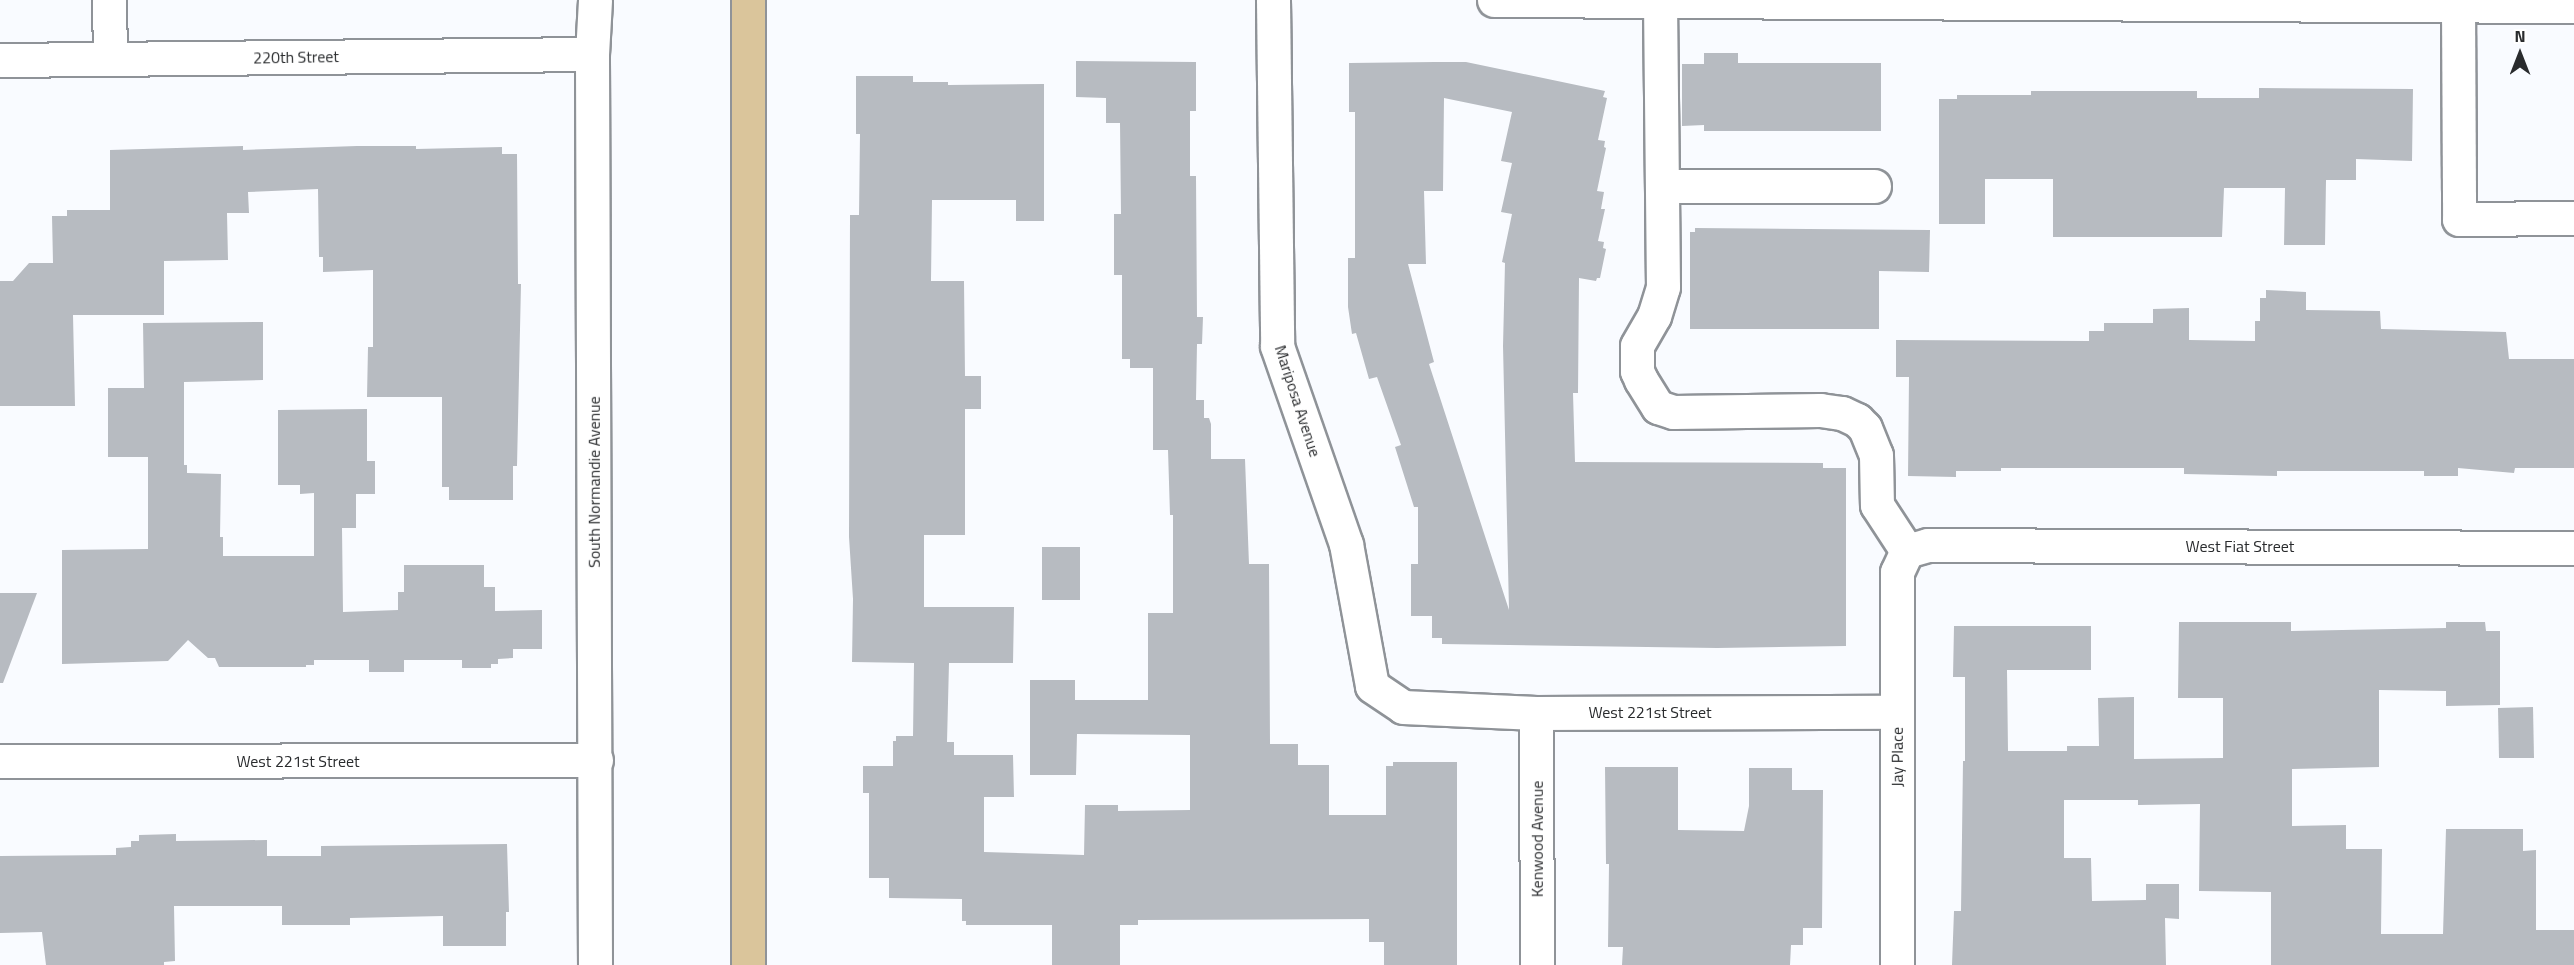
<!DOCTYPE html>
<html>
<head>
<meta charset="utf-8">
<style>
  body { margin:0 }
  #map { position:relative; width:2574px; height:965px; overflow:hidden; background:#f9fbff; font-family:"Titillium Web",sans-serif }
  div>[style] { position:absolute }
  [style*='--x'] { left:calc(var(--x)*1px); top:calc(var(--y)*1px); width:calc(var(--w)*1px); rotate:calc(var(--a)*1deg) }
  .building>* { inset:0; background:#b7bbc1 }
  .roads { filter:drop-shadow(2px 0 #8f9398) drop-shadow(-2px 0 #8f9398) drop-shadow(0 2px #8f9398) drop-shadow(0 -2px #8f9398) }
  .minor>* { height:33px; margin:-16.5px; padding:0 16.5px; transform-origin:16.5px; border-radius:16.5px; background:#fff }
  .major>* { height:33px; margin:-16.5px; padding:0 16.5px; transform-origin:16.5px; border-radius:16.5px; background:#dac59b }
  span { translate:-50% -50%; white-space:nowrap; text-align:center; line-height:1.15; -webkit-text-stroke:5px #fff; paint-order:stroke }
  .street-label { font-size:16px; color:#292b2d }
  .north { position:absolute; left:2490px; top:24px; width:60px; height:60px; -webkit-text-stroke:4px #fff; paint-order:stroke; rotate:0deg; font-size:16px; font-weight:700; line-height:24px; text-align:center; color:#292b2d }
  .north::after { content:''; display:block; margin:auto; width:21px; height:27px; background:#292b2d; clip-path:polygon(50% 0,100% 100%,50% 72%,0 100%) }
</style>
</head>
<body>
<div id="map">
  <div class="building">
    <i style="clip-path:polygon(1704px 53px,1738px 53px,1738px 63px,1881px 63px,1881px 131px,1704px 131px,1704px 125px,1682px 126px,1682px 64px,1704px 64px)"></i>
    <i style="clip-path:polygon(1076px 61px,1196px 62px,1196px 111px,1190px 111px,1190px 176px,1196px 176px,1197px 317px,1203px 317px,1202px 344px,1197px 344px,1196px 400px,1204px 400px,1204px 418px,1209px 418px,1211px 424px,1211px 459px,1245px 459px,1249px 564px,1269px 564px,1270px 744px,1298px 744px,1298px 765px,1329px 765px,1329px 815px,1386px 815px,1386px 766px,1393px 766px,1393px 762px,1457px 762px,1457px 965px,1384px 965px,1384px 942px,1369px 942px,1369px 919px,1138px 920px,1138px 925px,1120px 925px,1120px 965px,1052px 965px,1052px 925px,966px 925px,966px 921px,962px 921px,962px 899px,889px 898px,889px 878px,869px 878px,869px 793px,863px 793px,863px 766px,893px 766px,893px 741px,896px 741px,896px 736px,913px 736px,914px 663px,852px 662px,853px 599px,849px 537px,850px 215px,859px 215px,860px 134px,856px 134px,856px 76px,913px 76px,913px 82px,948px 82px,948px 85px,1044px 84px,1044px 221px,1016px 221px,1016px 200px,932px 200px,931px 281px,964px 281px,965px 376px,981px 376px,981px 409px,965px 409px,965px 535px,924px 535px,924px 607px,1014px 607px,1013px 663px,949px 663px,947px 742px,954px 742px,954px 755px,1013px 755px,1014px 797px,984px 797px,984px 852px,1084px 855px,1085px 805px,1118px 805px,1118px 811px,1190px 810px,1190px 735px,1077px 734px,1076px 775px,1030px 775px,1030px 680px,1075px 680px,1075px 700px,1148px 700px,1148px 613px,1173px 613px,1173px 515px,1170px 515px,1168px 450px,1153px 450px,1153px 368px,1130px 368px,1130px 359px,1122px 359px,1122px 275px,1114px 275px,1114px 214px,1121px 214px,1120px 123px,1106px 123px,1106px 98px,1076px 97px)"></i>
    <i style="clip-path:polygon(evenodd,1435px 62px,1466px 62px,1605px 91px,1603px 97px,1607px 98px,1598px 140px,1605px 141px,1604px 147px,1606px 148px,1597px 191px,1604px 192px,1601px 209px,1605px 209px,1598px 241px,1604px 242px,1603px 248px,1606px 249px,1600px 278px,1597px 278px,1596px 281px,1579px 278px,1578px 393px,1573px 393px,1575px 462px,1823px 463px,1823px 468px,1846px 468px,1846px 646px,1717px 648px,1442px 644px,1442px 638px,1432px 638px,1432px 616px,1411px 616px,1411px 564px,1418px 564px,1418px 507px,1414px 507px,1395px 447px,1401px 445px,1377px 377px,1369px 379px,1356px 333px,1352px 334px,1348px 307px,1348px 258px,1355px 258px,1355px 112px,1349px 112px,1349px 63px,1435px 62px,1444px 98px,1512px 112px,1501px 161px,1512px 163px,1501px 212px,1512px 214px,1502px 262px,1505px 263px,1503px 346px,1509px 610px,1429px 364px,1434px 362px,1408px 264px,1426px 264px,1424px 191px,1443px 191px,1444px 98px)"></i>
    <i style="clip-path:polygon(2259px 88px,2413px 89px,2412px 161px,2356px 159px,2356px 180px,2326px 180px,2325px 245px,2284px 245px,2285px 188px,2224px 188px,2222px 237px,2053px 237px,2053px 179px,1985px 179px,1985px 224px,1939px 224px,1939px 99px,1957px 99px,1957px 95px,2031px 95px,2031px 91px,2197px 91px,2197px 98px,2259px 98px)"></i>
    <i style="clip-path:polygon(243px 146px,243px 150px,357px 146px,416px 146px,416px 149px,502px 147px,502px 154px,517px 154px,518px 284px,521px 284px,517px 466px,513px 466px,513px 500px,449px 500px,449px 487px,442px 487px,442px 397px,367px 397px,368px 347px,373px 347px,373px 270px,323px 272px,323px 257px,319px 257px,318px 189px,248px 192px,249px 213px,227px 213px,228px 260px,164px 261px,164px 315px,73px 315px,75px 406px,0 406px,0 281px,13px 281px,29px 263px,53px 263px,52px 216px,67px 216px,67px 210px,110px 210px,110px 150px)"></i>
    <i style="clip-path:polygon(1695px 228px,1930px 230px,1929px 272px,1879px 271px,1879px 329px,1690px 329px,1690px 232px,1695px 232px)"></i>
    <i style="clip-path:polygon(2266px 290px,2306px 292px,2306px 310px,2380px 311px,2381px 329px,2506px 332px,2509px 359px,2574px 359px,2574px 468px,2515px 468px,2514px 473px,2458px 468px,2458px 476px,2424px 476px,2424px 471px,2277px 471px,2277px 476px,2184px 474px,2184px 468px,2001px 468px,2001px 471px,1956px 471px,1956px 477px,1908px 476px,1909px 377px,1896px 377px,1896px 340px,2089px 341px,2089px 331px,2104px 331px,2104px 323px,2153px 323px,2153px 309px,2189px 308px,2189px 340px,2255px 341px,2255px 321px,2260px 321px,2260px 298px,2266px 298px)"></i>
    <i style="clip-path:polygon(263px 322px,263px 380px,184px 382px,184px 465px,187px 465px,187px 473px,221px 474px,220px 537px,223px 537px,223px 556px,314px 556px,314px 493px,300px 494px,300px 485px,278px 485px,278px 410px,367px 409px,367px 461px,375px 461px,375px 494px,356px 494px,356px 528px,342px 528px,343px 612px,398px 610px,398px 592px,404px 592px,404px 565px,484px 565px,484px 587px,495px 587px,495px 611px,542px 610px,542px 649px,513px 649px,513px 658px,498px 659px,498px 664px,491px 664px,491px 668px,462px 668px,462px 660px,404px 660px,404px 672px,369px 672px,369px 660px,314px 660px,314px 665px,306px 665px,306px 667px,219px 667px,215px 658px,208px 658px,188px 640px,168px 661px,62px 664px,62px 550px,148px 549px,148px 457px,108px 457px,108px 388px,144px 388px,143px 323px)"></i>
    <i style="clip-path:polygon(1042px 547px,1080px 547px,1080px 600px,1042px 600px)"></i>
    <i style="clip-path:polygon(0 593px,37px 593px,3px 683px,0 683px)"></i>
    <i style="clip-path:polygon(2179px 622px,2291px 622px,2291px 631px,2446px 628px,2446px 622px,2485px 622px,2486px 631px,2500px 631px,2500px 705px,2446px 706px,2446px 691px,2379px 690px,2379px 767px,2292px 769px,2292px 826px,2346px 825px,2346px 849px,2382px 849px,2381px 934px,2443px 934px,2446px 829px,2523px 829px,2523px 851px,2536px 850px,2536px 930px,2574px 930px,2574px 965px,2271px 965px,2271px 892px,2199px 891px,2200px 804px,2138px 805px,2138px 800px,2064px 800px,2064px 858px,2091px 858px,2092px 901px,2146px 900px,2146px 884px,2179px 884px,2179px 919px,2165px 918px,2166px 965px,1952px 965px,1954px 911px,1961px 911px,1963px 761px,1965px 761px,1965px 677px,1953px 677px,1954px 626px,2091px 626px,2091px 670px,2007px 670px,2008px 751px,2067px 751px,2067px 746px,2099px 746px,2098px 698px,2134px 697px,2134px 759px,2223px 758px,2223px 698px,2178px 698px)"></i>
    <i style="clip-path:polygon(2533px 707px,2534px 758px,2499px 758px,2498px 708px)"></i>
    <i style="clip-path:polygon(1605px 767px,1678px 767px,1678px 830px,1744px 831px,1749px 806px,1749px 768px,1792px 768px,1792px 790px,1823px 790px,1822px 928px,1803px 928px,1803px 945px,1791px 945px,1790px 965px,1622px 965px,1623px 947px,1608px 947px,1609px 864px,1606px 864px)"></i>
    <i style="clip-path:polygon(176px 834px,176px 841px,267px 840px,267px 856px,321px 856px,321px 846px,507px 844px,509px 912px,506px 912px,506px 946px,443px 946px,443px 916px,350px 918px,350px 925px,282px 925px,282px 906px,174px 906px,175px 961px,164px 962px,164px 965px,46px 965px,42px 932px,0 933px,0 856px,116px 855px,116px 848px,131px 847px,131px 841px,139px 841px,139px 835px)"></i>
  </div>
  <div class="roads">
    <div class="minor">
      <i style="--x:109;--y:0;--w:59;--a:89"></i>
      <i style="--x:1273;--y:0;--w:346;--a:89.3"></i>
      <i style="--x:1277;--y:346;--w:210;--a:70.8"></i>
      <i style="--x:1346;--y:544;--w:144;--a:79.6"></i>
      <i style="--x:1372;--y:686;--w:37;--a:34"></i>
      <i style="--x:1403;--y:707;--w:133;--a:2.6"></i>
      <i style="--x:1536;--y:713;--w:361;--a:-0.2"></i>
      <i style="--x:1494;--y:0;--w:1080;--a:0.32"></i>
      <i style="--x:1660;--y:1;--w:286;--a:89.4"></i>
      <i style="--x:1663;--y:287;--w:30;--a:107"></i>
      <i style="--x:1654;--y:316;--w:34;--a:120"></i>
      <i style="--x:1637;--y:346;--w:25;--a:90"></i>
      <i style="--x:1637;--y:371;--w:10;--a:66"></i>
      <i style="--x:1641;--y:380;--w:32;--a:58"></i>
      <i style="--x:1658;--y:407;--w:16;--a:18"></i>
      <i style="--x:1673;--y:412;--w:147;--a:-0.8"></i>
      <i style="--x:1820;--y:410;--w:22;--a:8"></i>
      <i style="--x:1842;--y:413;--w:17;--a:25"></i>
      <i style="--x:1857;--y:420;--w:11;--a:45"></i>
      <i style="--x:1865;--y:428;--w:29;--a:68"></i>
      <i style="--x:1876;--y:455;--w:50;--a:88.9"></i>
      <i style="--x:1877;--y:505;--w:55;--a:56.9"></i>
      <i style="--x:2458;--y:5;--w:214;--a:89.7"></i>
      <i style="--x:2459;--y:219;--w:115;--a:-0.5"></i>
      <i style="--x:0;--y:60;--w:592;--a:-0.58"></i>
      <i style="--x:1663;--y:186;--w:211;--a:0"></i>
      <i style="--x:1907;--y:551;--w:22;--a:-16"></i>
      <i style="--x:1928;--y:545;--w:646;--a:0.27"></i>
      <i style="--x:1536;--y:713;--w:252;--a:89.8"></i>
      <i style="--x:0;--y:761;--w:596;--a:-0.1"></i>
      <i style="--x:595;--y:965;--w:911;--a:-90.19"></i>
      <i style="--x:592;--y:54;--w:54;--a:-86.8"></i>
      <i style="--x:1897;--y:965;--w:393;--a:-90"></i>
      <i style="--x:1897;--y:572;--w:23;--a:-65"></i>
    </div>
    <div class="major">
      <i style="--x:748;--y:965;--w:965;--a:-90"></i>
    </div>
  </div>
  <div class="street-label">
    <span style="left:296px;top:57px;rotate:-1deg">220th Street</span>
    <span style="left:1298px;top:401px;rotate:72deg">Mariposa Avenue</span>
    <span style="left:594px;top:482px;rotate:-90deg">South Normandie Avenue</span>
    <span style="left:2240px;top:546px">West Fiat Street</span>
    <span style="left:1650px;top:712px">West 221st Street</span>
    <span style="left:1897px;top:757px;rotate:-90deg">Jay Place</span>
    <span style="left:298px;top:761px">West 221st Street</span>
    <span style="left:1537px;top:839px;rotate:-90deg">Kenwood Avenue</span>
  </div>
  <div class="north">N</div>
</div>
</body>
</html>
